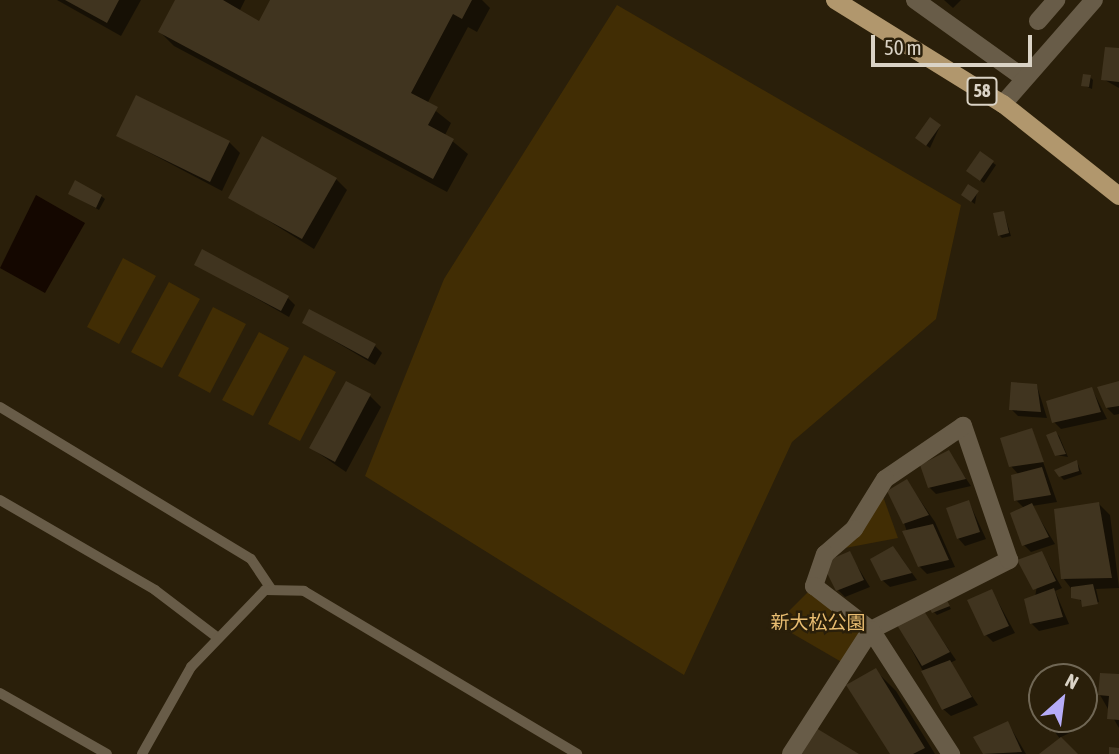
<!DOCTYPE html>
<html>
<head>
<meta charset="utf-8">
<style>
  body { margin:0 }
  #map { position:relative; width:1119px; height:754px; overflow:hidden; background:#2a1f0a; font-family:"Asap Condensed","Noto Sans JP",sans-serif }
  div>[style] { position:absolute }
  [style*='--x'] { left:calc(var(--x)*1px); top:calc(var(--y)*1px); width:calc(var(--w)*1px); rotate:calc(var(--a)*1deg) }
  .green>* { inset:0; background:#412d04 }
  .water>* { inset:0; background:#140700 }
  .shadow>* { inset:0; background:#0007 }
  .building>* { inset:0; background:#40341f }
  .service>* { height:10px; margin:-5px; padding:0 5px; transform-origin:5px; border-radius:5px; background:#685c48 }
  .minor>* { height:18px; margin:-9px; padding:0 9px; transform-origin:9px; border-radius:9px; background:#685c48 }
  .tertiary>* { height:18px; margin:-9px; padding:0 9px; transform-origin:9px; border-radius:9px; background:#685c48 }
  .primary>* { height:18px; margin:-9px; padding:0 9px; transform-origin:9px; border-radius:9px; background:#b1976d }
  span { translate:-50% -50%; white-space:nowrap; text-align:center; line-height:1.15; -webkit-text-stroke:5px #2a1f0a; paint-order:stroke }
  .shield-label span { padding:2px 5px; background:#2a1f0a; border:2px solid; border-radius:5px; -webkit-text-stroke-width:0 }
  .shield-label { font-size:18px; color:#dad3c6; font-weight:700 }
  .park-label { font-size:19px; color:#e9bd71 }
  .north { position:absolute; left:1028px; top:663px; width:70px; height:70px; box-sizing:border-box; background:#2a1f0a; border:2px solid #706755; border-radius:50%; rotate:28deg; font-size:19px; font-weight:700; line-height:28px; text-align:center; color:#dad3c6 }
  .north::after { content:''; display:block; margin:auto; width:24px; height:32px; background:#b6acf8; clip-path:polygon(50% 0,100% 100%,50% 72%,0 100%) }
  .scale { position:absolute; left:871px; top:35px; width:161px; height:32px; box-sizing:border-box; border:4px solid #dad3c6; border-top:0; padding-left:9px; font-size:21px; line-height:24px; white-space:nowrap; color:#dad3c6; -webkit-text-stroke:5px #2a1f0a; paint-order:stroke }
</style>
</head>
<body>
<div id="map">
  <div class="green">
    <i style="clip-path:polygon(617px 5px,961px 205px,936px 319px,792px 442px,684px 675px,365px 476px,444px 279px)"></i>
    <i style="clip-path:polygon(123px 258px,156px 276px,119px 344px,87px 327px)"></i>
    <i style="clip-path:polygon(169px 282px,200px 299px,162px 368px,131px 352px)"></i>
    <i style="clip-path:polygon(213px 307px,246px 324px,210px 393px,178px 376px)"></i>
    <i style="clip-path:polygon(259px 332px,289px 348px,253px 416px,222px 400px)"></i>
    <i style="clip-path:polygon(304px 355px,336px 372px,300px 441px,268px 424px)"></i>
    <i style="clip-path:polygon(880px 488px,898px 538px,829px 551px)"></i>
    <i style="clip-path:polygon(814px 586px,871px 630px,845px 664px,776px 624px)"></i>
  </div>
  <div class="water">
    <i style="clip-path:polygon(36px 195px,85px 223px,45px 293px,0 268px)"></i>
  </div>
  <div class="shadow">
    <i style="clip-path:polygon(57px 0,141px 0,121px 36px)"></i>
    <i style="clip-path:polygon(177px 0,245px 0,239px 12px,259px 23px,272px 0,482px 0,490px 8px,477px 32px,468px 27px,427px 104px,451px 123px,445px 135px,468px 154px,447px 192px,174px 46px,160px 32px)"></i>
    <i style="clip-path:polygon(944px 0,961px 0,953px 8px)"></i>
    <i style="clip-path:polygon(1119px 50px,1119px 88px,1103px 79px)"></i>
    <i style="clip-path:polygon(1090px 77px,1093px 80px,1092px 89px,1083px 85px)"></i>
    <i style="clip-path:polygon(940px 126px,930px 148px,920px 141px)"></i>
    <i style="clip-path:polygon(118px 136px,229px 142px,240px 153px,222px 191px)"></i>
    <i style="clip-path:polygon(981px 154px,996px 165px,984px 183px,971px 174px)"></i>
    <i style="clip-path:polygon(336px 179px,347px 190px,314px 249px,230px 197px)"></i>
    <i style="clip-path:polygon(977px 192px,975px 204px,966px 198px)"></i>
    <i style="clip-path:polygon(70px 194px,101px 196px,105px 199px,99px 210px)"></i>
    <i style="clip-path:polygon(1004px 213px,1011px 236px,1002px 238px,999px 235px)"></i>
    <i style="clip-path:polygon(196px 264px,288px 298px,295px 305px,289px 317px)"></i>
    <i style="clip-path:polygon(304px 323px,375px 346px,382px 353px,375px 365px)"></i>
    <i style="clip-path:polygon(1119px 383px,1119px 414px,1114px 415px,1107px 408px)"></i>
    <i style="clip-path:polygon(1037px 386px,1047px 418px,1018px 416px,1011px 409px)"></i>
    <i style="clip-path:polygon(1092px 389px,1107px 419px,1061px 429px,1054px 422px)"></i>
    <i style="clip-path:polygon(370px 396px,381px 407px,346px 472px,311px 448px)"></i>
    <i style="clip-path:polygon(1032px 430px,1057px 502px,1032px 506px,1055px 544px,1031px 552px,1024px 545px,1025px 509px,1016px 500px,1019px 475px,1011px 466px)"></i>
    <i style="clip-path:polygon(1056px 433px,1059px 436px,1068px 457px,1056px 455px)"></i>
    <i style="clip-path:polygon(948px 452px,971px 486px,936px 494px,929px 487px)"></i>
    <i style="clip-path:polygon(1077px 462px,1082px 474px,1064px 480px,1060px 476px)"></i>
    <i style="clip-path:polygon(907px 481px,935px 522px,955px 567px,927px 574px,919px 566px,904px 523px)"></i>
    <i style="clip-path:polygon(969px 502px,986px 539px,965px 546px,958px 538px)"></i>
    <i style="clip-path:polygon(1099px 504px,1110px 515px,1119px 588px,1096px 589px,1099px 602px,1084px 605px,1063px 578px)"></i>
    <i style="clip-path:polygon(849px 553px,870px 587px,845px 597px,838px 590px)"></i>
    <i style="clip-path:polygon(1042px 553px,1062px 588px,1055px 591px,1069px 624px,1039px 631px,1031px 623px)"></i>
    <i style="clip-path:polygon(900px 556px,917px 580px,890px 587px,882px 580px)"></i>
    <i style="clip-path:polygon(992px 591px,1015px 633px,993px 642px,986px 635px)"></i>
    <i style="clip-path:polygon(945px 599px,951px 609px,937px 615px,934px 612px)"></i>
    <i style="clip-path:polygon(924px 613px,956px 660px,950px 663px,978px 705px,951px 716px,943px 709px,899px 626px)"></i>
    <i style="clip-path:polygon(876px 671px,896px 691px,935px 754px,892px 754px)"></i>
    <i style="clip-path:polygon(1119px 676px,1119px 728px,1100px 695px)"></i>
    <i style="clip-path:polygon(1045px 719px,1076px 719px,1080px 728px,1059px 738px,1076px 754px,1042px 754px,1061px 740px)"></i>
    <i style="clip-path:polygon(1008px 723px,1026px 754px,985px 754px,976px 738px)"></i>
  </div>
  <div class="building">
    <i style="clip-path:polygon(65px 0,119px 0,107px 23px)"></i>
    <i style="clip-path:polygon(175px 0,223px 0,259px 21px,270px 0,472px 0,462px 19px,453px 14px,411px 93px,438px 107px,428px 125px,454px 139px,433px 179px,158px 32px)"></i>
    <i style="clip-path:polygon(1105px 47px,1119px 48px,1119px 82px,1101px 80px)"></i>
    <i style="clip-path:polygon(1083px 74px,1091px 75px,1089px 87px,1081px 86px)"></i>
    <i style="clip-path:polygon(136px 95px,230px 141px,210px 182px,116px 136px)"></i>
    <i style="clip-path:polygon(930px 117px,941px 125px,926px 146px,915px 138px)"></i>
    <i style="clip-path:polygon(262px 136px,337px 178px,302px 239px,228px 198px)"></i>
    <i style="clip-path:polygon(980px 151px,994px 161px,980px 181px,966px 171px)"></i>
    <i style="clip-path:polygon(75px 180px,102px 195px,96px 208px,68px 194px)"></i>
    <i style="clip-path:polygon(968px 184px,979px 191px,971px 202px,961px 195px)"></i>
    <i style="clip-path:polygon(1004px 211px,1009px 233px,998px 236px,993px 213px)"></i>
    <i style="clip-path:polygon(202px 249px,289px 296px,281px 311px,194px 265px)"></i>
    <i style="clip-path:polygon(309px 309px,376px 344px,368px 359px,302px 323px)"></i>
    <i style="clip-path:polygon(346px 381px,371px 394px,335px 462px,309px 448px)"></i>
    <i style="clip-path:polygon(1119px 381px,1119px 406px,1106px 408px,1097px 387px)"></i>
    <i style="clip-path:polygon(1011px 382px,1037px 384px,1041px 412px,1009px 410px)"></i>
    <i style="clip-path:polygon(1092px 387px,1101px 412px,1052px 423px,1046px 401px)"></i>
    <i style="clip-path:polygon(1032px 428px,1044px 462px,1009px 467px,1000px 438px)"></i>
    <i style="clip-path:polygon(1056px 431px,1066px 454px,1055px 456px,1046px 435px)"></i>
    <i style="clip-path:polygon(949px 450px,966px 479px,928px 488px,920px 465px)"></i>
    <i style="clip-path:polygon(1077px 460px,1079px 471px,1059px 477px,1054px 470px)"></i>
    <i style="clip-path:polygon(1042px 467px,1051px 495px,1014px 501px,1011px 475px)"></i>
    <i style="clip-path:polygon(907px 479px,929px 515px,903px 524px,887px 491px)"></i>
    <i style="clip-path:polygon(969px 500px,980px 532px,957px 539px,946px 508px)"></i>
    <i style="clip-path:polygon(1099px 502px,1112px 578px,1061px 579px,1054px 509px)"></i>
    <i style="clip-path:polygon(1032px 503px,1049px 537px,1022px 546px,1010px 513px)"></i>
    <i style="clip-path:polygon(933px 524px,949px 560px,918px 567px,902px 531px)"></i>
    <i style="clip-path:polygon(893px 546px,912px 573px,881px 581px,870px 559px)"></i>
    <i style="clip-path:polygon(850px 551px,864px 580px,836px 591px,822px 563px)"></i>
    <i style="clip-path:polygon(1042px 551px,1056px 581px,1033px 590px,1017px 560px)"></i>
    <i style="clip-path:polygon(1093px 584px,1098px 604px,1082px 607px,1081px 600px,1071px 598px,1071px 587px)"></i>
    <i style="clip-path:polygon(1054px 588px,1063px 617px,1030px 624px,1024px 599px)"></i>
    <i style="clip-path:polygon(992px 589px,1009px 626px,984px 636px,967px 600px)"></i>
    <i style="clip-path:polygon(945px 597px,950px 606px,932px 613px,928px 606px)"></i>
    <i style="clip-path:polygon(924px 611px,950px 652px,922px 666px,897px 625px)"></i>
    <i style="clip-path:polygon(950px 660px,972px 697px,942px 710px,921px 671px)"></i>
    <i style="clip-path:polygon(876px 668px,925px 748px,913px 754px,890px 754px,846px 685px)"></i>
    <i style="clip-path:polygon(1100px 673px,1119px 674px,1119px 720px,1107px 719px,1109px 696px,1098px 695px)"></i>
    <i style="clip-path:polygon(1042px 691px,1042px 716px,1031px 696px)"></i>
    <i style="clip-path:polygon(1043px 719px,1076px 719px,1050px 732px)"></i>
    <i style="clip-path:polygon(1008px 721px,1022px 752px,983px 754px,973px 737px)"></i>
    <i style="clip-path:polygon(816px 728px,859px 754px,799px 754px)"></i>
    <i style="clip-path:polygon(1061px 737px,1078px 754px,1039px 754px)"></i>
    <i style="clip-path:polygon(1109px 747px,1119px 748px,1119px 754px,1109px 754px)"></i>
  </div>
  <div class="service">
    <i style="--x:0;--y:407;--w:293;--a:31.2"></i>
    <i style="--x:251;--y:559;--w:37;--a:56"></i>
    <i style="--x:0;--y:500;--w:179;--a:30.1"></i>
    <i style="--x:155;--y:590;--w:78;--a:37.2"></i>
    <i style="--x:0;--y:693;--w:123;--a:29.7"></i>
    <i style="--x:142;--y:754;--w:100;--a:-60.6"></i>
    <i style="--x:191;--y:667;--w:107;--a:-46.1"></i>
    <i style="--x:265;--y:590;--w:39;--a:1"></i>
    <i style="--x:304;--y:591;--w:318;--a:30.8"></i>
  </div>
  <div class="minor">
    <i style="--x:915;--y:0;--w:134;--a:35.6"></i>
    <i style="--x:1038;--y:21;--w:28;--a:-49"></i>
    <i style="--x:791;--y:754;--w:148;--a:-57.2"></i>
    <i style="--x:871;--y:630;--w:155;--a:-26.9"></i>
    <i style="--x:1009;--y:560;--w:142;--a:-108.9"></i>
    <i style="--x:963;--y:426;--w:94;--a:145.8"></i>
    <i style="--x:885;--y:479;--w:59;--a:121.8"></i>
    <i style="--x:854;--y:529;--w:38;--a:139"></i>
    <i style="--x:825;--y:554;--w:34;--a:109"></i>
    <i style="--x:814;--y:586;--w:72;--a:37.7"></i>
    <i style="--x:871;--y:630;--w:148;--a:57.2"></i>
  </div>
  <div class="tertiary">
    <i style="--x:1003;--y:104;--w:138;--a:-48.8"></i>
  </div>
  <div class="primary">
    <i style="--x:835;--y:0;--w:198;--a:31.8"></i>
    <i style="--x:1003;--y:104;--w:148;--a:38.4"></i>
  </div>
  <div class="shield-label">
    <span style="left:982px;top:91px">58</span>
  </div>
  <div class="park-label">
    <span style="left:818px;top:623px">新大松公園</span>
  </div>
  <div class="north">N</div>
  <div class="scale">50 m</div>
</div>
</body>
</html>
